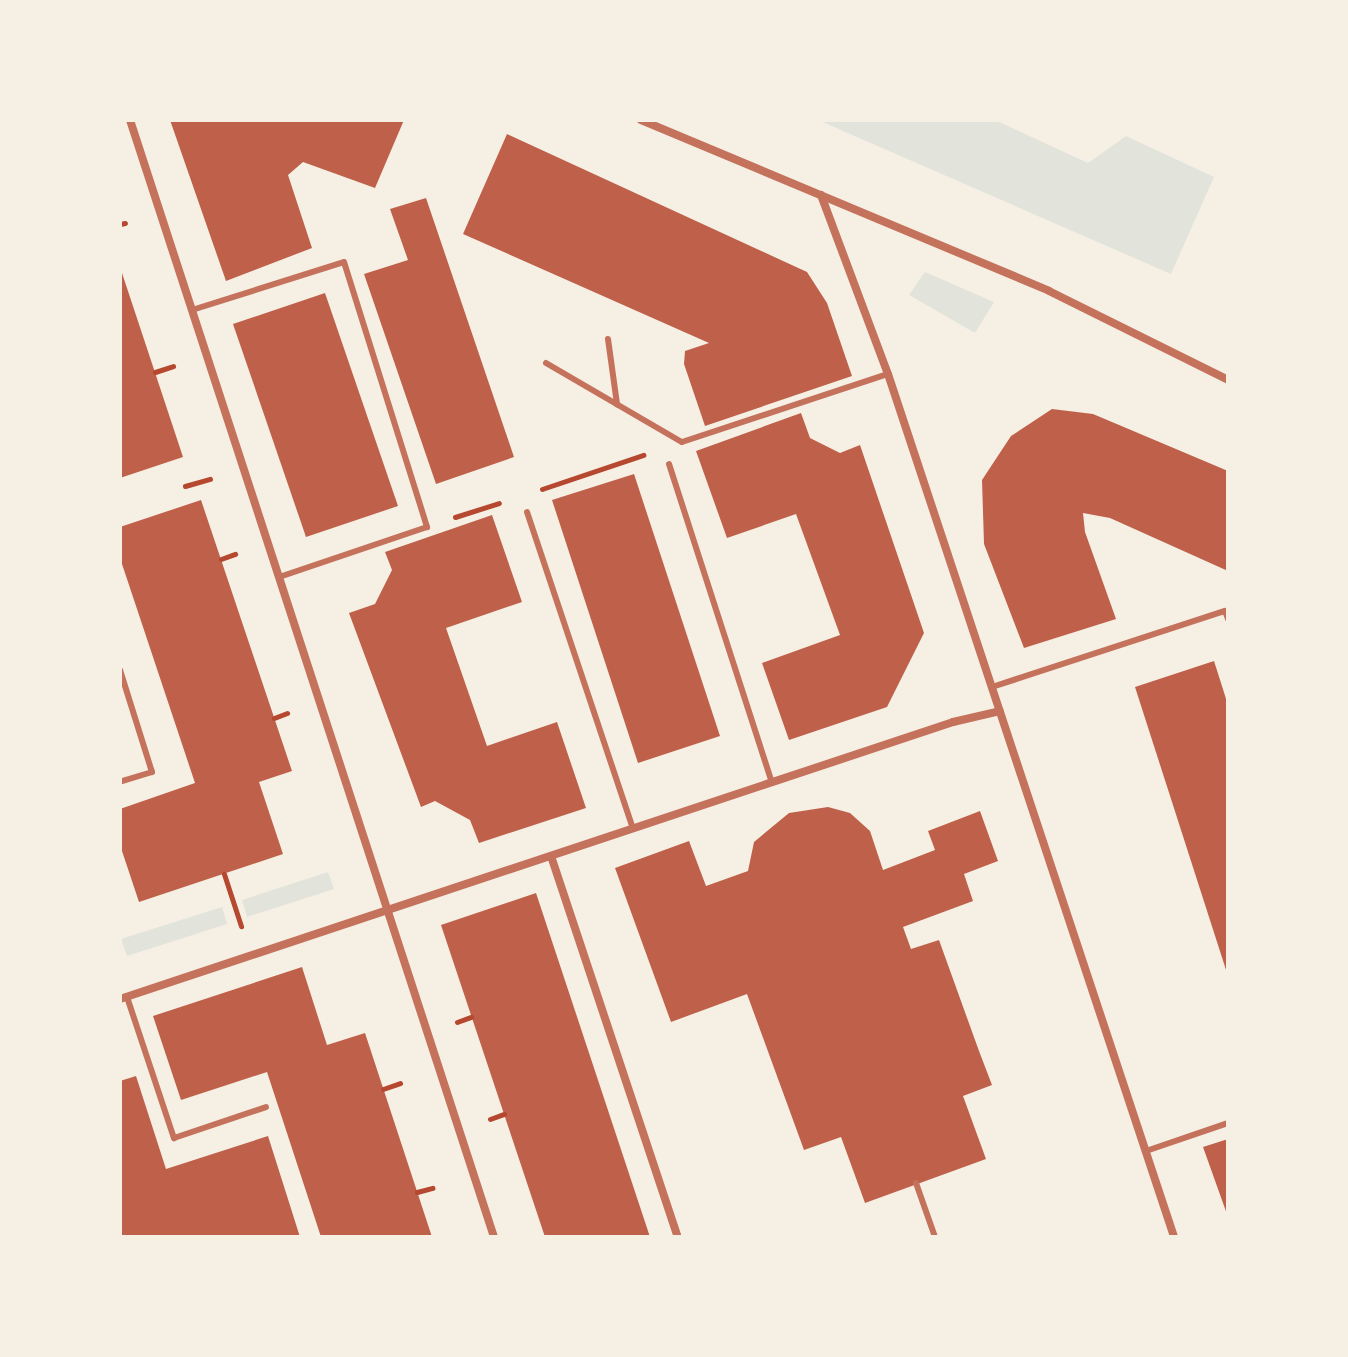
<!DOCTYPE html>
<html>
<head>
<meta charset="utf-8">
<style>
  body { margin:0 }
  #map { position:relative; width:1348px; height:1357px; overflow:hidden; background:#f6efe4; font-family:"Titillium Web",sans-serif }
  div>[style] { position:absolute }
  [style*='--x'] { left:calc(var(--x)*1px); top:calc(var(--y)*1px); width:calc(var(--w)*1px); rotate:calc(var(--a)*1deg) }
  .green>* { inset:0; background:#e2e4dc }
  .building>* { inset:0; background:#bf614a }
  .path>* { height:5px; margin:-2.5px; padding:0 2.5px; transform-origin:2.5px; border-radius:2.5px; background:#b5482f }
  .service>* { height:6px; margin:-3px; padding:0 3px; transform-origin:3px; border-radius:3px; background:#c5725c }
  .minor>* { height:8px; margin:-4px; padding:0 4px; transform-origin:4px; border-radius:4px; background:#c5725c }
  span { translate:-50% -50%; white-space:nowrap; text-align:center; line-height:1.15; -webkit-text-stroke:7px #f6efe4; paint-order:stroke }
  .frame { position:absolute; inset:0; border:122px solid #f6efe4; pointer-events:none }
</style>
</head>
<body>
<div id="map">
  <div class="green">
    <i style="clip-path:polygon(818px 120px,995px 120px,1088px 163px,1126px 136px,1214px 177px,1171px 274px)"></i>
    <i style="clip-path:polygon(925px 272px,994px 302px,975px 333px,909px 295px)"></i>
    <i style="clip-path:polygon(328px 872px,334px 889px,247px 917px,242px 900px)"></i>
    <i style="clip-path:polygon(222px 907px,227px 924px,127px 956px,121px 939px)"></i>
  </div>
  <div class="building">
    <i style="clip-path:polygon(170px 120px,404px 120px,375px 188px,303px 162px,288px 175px,312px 248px,226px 281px)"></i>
    <i style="clip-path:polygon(507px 134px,807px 272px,827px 303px,852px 376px,705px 426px,684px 364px,685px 351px,709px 343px,463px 234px)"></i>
    <i style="clip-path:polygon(426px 198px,514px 457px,436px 484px,364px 274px,408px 260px,390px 209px)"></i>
    <i style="clip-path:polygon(120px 267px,183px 457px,120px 478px)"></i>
    <i style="clip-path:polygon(325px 293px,398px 506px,306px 537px,233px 324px)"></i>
    <i style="clip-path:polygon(1052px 409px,1093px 414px,1228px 471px,1228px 571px,1110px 518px,1083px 513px,1085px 532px,1116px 619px,1024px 648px,984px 544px,982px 480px,1011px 436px)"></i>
    <i style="clip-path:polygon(801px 413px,810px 438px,840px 453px,860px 445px,924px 633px,887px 707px,789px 740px,762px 663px,840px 635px,796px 514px,727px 538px,696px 451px)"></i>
    <i style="clip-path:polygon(634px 474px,720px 736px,638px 763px,552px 500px)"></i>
    <i style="clip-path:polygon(201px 500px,292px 771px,259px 782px,283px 854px,139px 902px,120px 845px,120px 809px,195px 783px,120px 558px,120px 527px)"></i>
    <i style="clip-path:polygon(492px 515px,522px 602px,446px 628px,487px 746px,557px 722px,586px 808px,479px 843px,470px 820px,435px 801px,421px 807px,349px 613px,375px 604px,392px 570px,385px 552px)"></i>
    <i style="clip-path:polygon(1214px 661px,1228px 705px,1227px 973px,1135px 687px)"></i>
    <i style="clip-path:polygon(828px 807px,850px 813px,870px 831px,883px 870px,935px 850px,928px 831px,980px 811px,998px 861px,964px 874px,973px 901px,903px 927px,911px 949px,939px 940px,979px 1051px,992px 1085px,963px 1096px,986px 1159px,865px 1203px,841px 1137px,804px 1150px,747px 994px,671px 1022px,615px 868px,689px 841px,706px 886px,748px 871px,754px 842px,789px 813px)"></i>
    <i style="clip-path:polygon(536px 893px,650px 1237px,545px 1237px,441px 925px)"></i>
    <i style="clip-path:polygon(302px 967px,327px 1045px,365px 1033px,432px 1237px,321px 1237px,267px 1072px,181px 1100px,153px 1016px)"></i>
    <i style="clip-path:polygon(136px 1076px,166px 1169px,268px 1136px,300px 1237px,120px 1237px,120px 1081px)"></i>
    <i style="clip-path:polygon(1228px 1139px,1228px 1217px,1203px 1147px)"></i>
  </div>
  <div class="path">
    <i style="--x:120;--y:224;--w:5;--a:-11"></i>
    <i style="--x:155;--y:372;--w:19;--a:-18"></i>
    <i style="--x:185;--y:486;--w:26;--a:-16"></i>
    <i style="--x:542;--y:489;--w:107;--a:-18.6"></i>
    <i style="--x:455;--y:517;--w:46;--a:-17.7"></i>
    <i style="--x:221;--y:559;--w:15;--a:-20"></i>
    <i style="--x:274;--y:718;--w:14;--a:-21"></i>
    <i style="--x:224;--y:874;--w:55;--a:71.9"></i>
    <i style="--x:457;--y:1022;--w:15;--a:-20"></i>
    <i style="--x:383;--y:1089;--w:18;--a:-19"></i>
    <i style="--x:490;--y:1119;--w:15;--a:-20"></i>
    <i style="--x:417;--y:1192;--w:16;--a:-15"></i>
  </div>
  <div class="service">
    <i style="--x:192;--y:310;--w:159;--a:-17.5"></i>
    <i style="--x:344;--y:262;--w:278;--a:72.6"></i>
    <i style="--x:427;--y:527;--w:156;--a:161.3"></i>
    <i style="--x:608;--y:339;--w:66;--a:82.1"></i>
    <i style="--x:546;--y:363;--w:157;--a:30.2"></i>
    <i style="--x:682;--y:442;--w:217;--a:-18.3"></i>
    <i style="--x:669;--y:464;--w:334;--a:72.1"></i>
    <i style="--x:527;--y:512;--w:333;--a:71.5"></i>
    <i style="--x:120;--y:670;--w:107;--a:72.6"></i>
    <i style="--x:152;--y:772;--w:34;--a:163"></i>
    <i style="--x:992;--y:687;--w:245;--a:-18.1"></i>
    <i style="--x:1225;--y:611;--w:9;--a:69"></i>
    <i style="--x:127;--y:997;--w:149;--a:71.6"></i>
    <i style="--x:174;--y:1138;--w:97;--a:-18.6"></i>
    <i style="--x:1146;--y:1151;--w:87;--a:-18.9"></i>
    <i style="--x:916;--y:1183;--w:57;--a:70.6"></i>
  </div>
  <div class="minor">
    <i style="--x:130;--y:120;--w:1175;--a:71.95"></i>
    <i style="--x:641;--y:120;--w:442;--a:22.7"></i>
    <i style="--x:1049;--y:291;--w:200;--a:26.4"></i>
    <i style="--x:821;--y:195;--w:191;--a:69.5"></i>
    <i style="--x:888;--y:374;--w:909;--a:71.66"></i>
    <i style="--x:551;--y:856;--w:402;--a:71.6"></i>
    <i style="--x:120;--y:999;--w:878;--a:-18.39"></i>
    <i style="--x:953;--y:722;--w:48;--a:-13.2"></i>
  </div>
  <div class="frame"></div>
</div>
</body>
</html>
